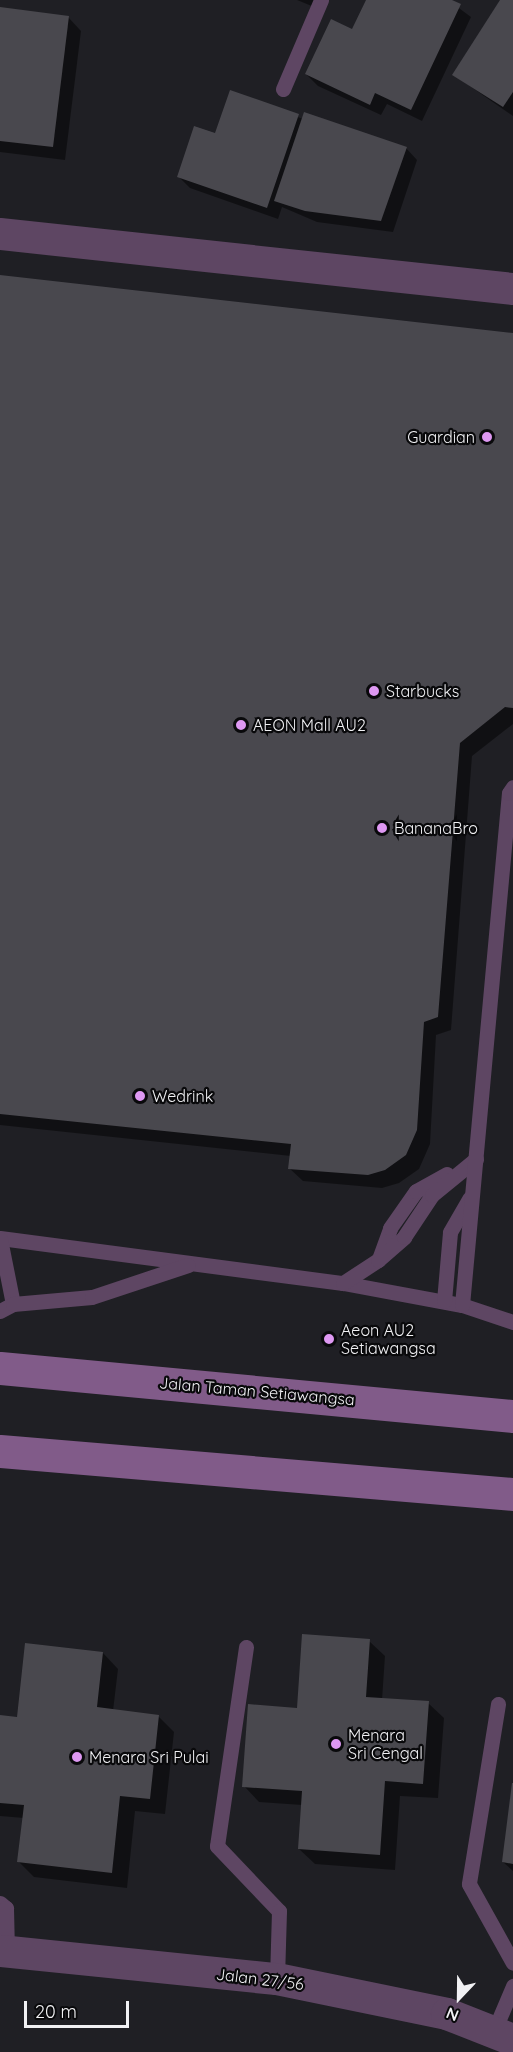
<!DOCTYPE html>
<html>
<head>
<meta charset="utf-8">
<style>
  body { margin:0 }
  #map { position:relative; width:513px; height:2052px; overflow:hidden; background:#1f1f24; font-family:Quicksand,sans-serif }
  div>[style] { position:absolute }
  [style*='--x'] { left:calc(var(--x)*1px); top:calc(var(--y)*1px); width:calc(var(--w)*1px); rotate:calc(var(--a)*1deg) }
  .shadow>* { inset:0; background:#0007 }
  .building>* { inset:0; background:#49484e }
  .service>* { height:15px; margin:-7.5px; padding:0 7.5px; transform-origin:7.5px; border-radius:7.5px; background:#5e4663 }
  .minor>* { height:32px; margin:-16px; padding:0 16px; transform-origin:16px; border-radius:16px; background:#5e4663 }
  .secondary>* { height:33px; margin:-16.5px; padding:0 16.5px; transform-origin:16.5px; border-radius:16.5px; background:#815b89 }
  .dots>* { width:16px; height:16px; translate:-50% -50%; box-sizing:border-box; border:3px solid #09090b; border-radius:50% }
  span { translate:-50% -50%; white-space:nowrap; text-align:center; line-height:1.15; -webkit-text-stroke:4.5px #09090b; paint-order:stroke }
  .poi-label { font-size:16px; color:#f1f1f4 }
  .right { translate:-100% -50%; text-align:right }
  .left { translate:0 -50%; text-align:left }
  .street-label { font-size:16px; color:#f1f1f4 }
  .north { position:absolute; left:429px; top:1968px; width:60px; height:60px; -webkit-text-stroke:4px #09090b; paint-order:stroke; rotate:202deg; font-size:16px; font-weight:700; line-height:24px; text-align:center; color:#f1f1f4 }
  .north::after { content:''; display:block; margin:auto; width:21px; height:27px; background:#f1f1f4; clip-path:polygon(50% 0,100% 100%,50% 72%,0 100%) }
  .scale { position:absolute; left:24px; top:2001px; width:105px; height:27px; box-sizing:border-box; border:3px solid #f1f1f4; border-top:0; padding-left:8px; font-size:18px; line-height:21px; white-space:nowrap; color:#f1f1f4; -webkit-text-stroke:4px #09090b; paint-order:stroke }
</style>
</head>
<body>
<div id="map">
  <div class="shadow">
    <i style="clip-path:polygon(297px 0,329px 0,324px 11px)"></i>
    <i style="clip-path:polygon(368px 0,448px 0,471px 17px,422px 121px,387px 104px,381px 115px,318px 86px,306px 74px,353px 31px)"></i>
    <i style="clip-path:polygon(502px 0,513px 0,513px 116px,454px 75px)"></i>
    <i style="clip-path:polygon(0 9px,68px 17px,81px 31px,65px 160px,0 152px)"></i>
    <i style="clip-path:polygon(231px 92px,303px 119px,406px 148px,417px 160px,393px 232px,317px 222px,282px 207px,278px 219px,190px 188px,179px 177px,216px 135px)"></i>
    <i style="clip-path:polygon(0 276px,513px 334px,513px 724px,472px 756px,451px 1030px,436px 1035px,430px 1144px,419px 1169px,399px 1183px,382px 1188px,303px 1181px,289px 1168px,291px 1156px,0 1125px)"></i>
    <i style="clip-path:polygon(369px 1641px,385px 1656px,382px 1700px,428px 1703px,444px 1718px,438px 1798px,400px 1796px,395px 1870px,315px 1864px,299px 1849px,302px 1805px,259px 1802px,244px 1786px,298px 1709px)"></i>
    <i style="clip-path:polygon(103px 1653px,118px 1669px,113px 1711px,158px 1716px,174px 1732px,165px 1814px,135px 1811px,127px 1888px,34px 1877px,19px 1862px,24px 1818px,0 1816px,0 1717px,18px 1718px)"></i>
    <i style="clip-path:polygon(513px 1784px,513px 1871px,503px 1862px)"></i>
  </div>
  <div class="building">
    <i style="clip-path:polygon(366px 0,452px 0,461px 4px,411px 110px,375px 93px,370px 105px,305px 74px,331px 19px,352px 29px)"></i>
    <i style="clip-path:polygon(500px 0,513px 0,513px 92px,503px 107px,452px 75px)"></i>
    <i style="clip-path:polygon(0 7px,69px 16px,53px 147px,0 141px)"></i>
    <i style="clip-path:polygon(230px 90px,299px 114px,267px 208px,177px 177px,194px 126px,215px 133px)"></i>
    <i style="clip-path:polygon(304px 112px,407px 147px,381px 221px,305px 211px,274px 201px)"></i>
    <i style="clip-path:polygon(0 275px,513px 333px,513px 708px,505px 707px,460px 743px,438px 1017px,424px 1022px,417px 1130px,406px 1155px,385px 1170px,368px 1175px,288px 1169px,291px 1144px,0 1114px)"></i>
    <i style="clip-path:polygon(302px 1634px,370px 1639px,366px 1697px,429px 1701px,423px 1784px,385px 1781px,380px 1855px,298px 1849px,302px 1791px,242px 1787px,248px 1704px,297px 1708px)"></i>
    <i style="clip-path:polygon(25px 1643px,103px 1652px,97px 1707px,159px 1715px,150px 1799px,120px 1796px,112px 1873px,17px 1862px,24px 1805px,0 1803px,0 1715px,17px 1717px)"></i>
    <i style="clip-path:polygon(512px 1783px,513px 1783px,513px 1864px,502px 1862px)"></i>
  </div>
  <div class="service">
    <i style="--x:283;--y:89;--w:97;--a:-66.9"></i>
    <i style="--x:0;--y:1238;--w:346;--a:7.5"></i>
    <i style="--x:343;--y:1283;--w:121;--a:10.5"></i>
    <i style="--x:462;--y:1305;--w:54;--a:18.4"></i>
    <i style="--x:0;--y:1239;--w:66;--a:78.7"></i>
    <i style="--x:379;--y:1259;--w:33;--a:-70"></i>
    <i style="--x:390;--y:1228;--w:45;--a:-54.9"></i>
    <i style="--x:416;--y:1191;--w:35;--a:-29"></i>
    <i style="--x:343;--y:1283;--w:42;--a:-33.3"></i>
    <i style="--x:378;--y:1260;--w:35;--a:-41"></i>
    <i style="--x:404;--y:1237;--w:50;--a:-56.3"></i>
    <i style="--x:432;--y:1195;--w:57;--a:-39.3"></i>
    <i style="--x:444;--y:1301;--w:69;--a:-85"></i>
    <i style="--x:450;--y:1232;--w:39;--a:-60"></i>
    <i style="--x:462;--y:1305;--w:514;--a:-84.76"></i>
    <i style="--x:509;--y:793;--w:7;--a:-56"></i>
    <i style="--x:0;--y:1311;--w:15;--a:-28"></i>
    <i style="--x:13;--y:1304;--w:79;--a:-5.1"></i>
    <i style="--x:92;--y:1297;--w:101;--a:-18.4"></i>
    <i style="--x:246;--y:1647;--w:201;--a:98.3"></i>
    <i style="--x:217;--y:1846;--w:90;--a:46.4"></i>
    <i style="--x:279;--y:1911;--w:68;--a:91.7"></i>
    <i style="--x:498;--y:1704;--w:182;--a:99.2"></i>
    <i style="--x:469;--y:1884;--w:90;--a:60.9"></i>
    <i style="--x:0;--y:1903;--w:8;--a:40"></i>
    <i style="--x:6;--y:1908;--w:44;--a:88.7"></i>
    <i style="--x:494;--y:2031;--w:49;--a:-67.1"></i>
  </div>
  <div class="minor">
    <i style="--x:0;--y:234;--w:516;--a:6.12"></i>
    <i style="--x:0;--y:1951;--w:278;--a:5.8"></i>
    <i style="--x:277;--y:1979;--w:174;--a:11.6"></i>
    <i style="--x:447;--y:2014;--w:71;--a:21.5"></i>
  </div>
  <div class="secondary">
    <i style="--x:0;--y:1368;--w:515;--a:5.35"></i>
    <i style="--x:0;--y:1451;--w:515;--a:4.79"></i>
  </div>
  <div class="dots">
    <i style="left:487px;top:437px;background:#de98f2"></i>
    <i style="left:374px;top:691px;background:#de98f2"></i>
    <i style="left:241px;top:725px;background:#de98f2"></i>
    <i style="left:382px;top:828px;background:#de98f2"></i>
    <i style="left:140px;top:1096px;background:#de98f2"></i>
    <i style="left:329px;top:1339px;background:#de98f2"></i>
    <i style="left:336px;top:1744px;background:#de98f2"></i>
    <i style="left:77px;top:1757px;background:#de98f2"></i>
  </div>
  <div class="poi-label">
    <span class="right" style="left:475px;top:437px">Guardian</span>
    <span class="left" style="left:386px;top:691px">Starbucks</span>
    <span class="left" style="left:253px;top:725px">AEON Mall AU2</span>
    <span class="left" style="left:394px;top:828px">BananaBro</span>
    <span class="left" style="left:152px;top:1096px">Wedrink</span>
    <span class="left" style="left:341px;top:1339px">Aeon AU2<br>Setiawangsa</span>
    <span class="left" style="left:348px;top:1744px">Menara<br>Sri Cengal</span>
    <span class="left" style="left:89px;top:1757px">Menara Sri Pulai</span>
  </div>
  <div class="street-label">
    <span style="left:257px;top:1391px;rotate:5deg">Jalan Taman Setiawangsa</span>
    <span style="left:260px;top:1979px;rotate:7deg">Jalan 27/56</span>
  </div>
  <div class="north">N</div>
  <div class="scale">20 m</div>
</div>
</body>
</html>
